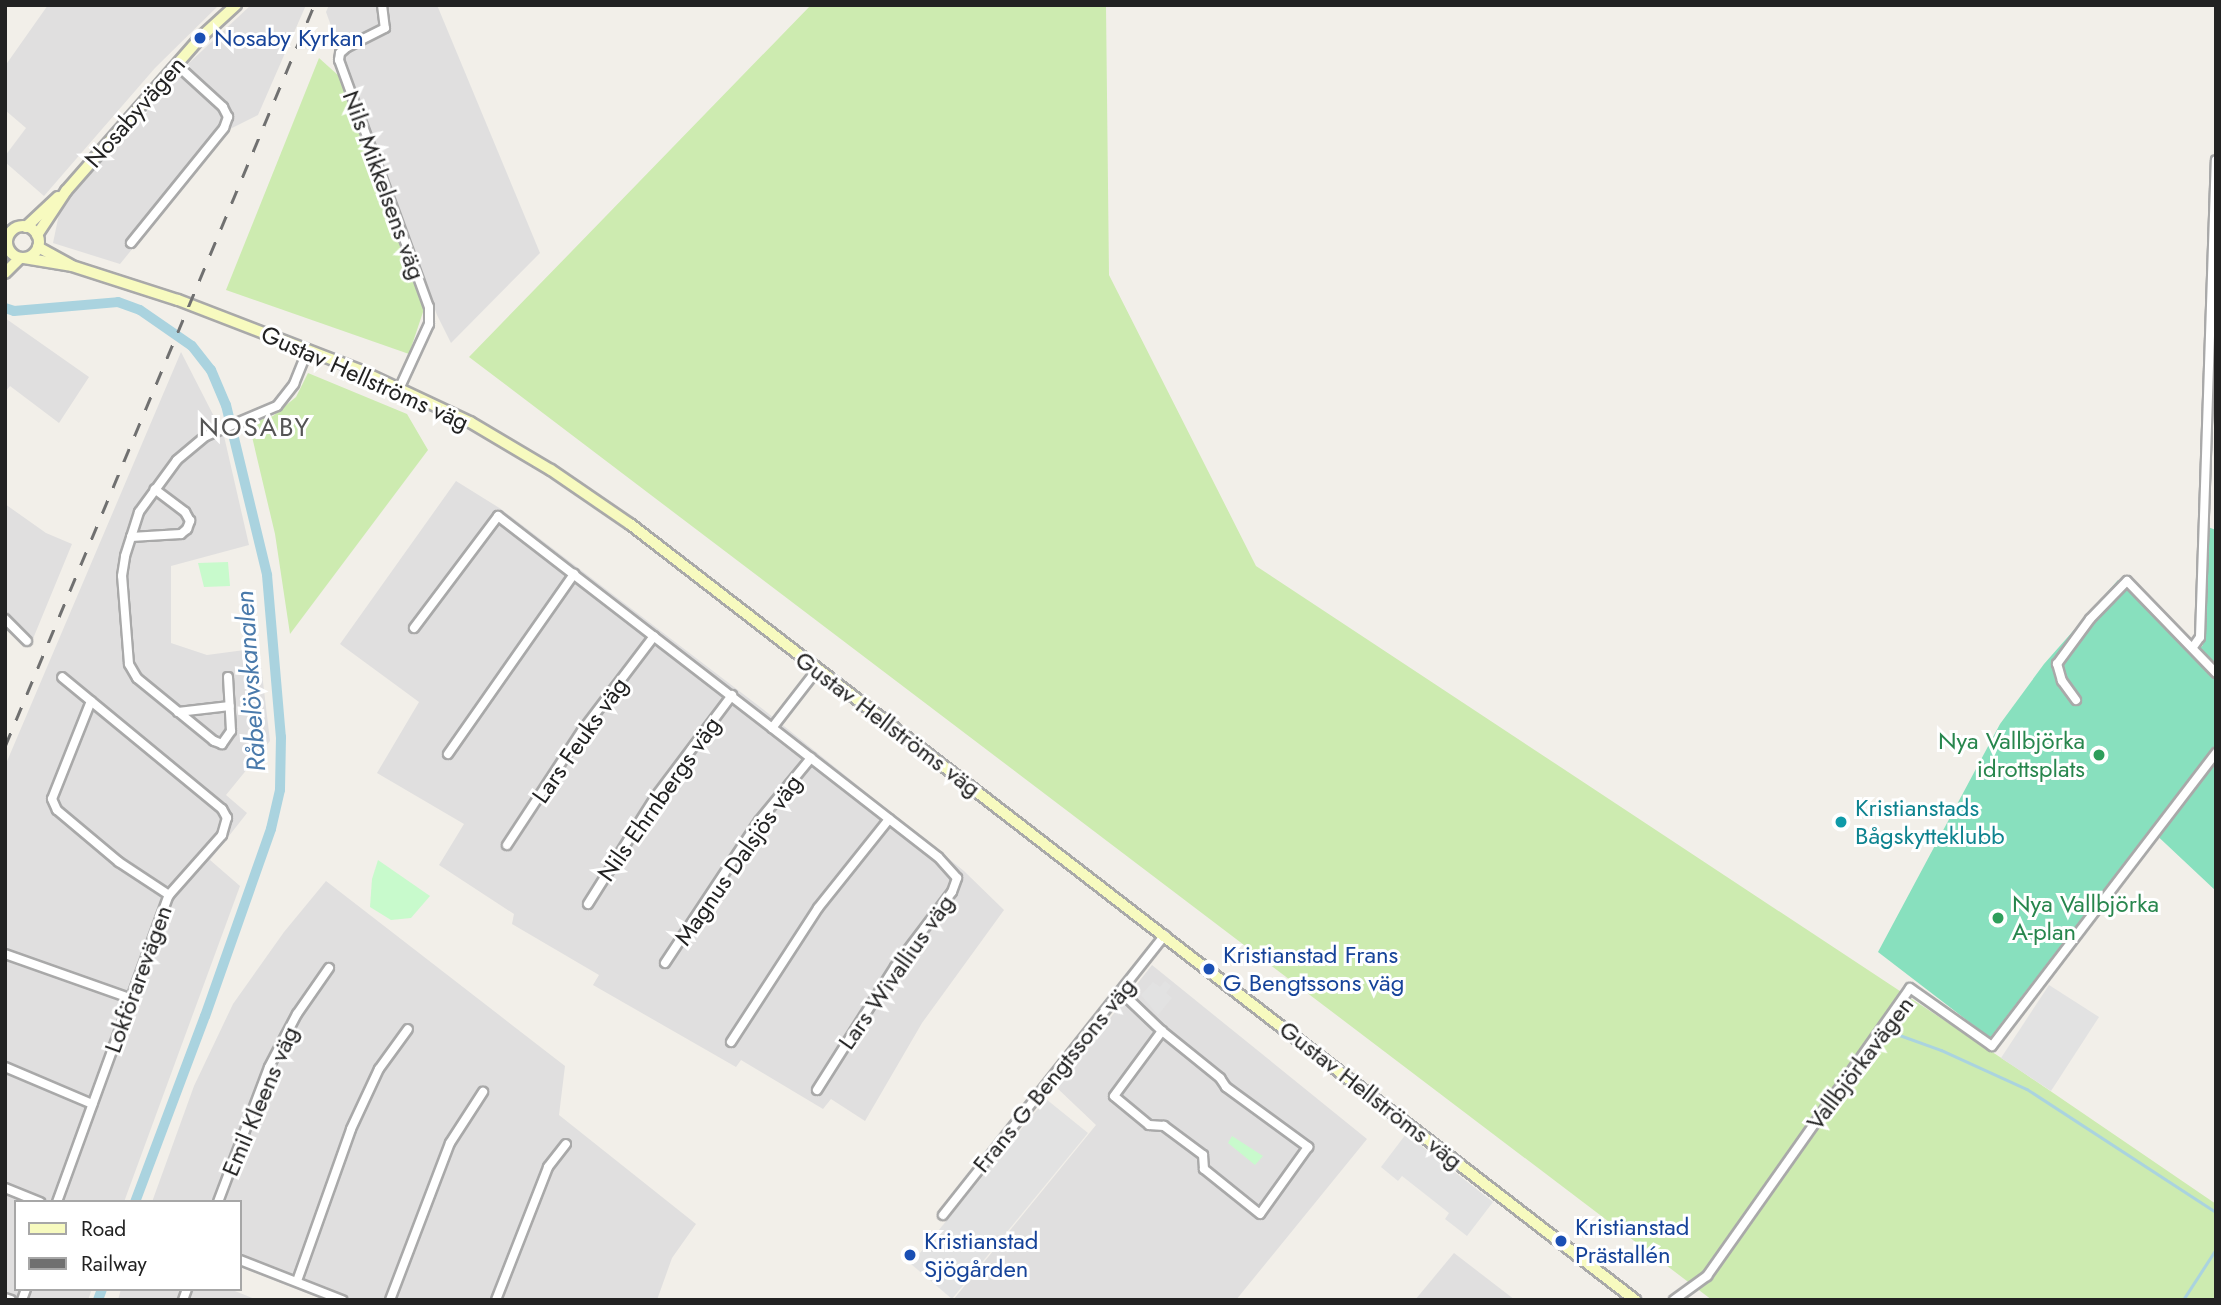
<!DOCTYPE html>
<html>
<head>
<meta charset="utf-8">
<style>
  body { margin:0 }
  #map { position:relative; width:2221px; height:1305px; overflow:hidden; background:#f2efe9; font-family:Jost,sans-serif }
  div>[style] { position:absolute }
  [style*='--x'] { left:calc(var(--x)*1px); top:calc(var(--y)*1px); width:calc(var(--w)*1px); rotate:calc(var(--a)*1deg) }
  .residential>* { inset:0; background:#e0dfdf }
  .grass>* { inset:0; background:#cdebb0 }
  .park>* { inset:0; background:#c8facc }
  .pitch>* { inset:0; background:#88e0be }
  .parking>* { inset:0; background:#e2e2e2 }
  .stream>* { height:2.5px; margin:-1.25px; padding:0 1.25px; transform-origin:1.25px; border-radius:1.25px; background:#aad3df }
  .canal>* { height:10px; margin:-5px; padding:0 5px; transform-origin:5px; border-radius:5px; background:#aad3df }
  .roads { filter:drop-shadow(2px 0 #a9a9a9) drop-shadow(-2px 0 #a9a9a9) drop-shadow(0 2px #a9a9a9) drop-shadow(0 -2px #a9a9a9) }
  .street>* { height:8px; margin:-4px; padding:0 4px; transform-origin:4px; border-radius:4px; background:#fff }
  .secondary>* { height:10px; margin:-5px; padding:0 5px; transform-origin:5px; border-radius:5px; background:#f7fabf }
  .secondary>.ring { margin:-5px; padding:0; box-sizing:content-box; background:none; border:10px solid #f7fabf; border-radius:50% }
  .rail>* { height:2.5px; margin-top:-1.25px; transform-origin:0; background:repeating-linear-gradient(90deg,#707070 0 14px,transparent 0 28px) }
  .dots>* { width:19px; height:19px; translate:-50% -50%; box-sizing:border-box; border:4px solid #fff; border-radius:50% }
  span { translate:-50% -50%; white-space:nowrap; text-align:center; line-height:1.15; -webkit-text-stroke:6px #fff; paint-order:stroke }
  .transit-label { font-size:24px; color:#164399 }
  .left { translate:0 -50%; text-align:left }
  .street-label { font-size:24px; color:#222 }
  .leisure-label { font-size:24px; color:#27864d }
  .right { translate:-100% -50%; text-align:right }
  .culture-label { font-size:24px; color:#0d838f }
  .neighbourhood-label { font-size:26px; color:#555; letter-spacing:2px }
  .water-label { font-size:26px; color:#4a7aab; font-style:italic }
  .frame { position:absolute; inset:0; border:7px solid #222; pointer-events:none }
  .legend { position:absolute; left:14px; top:1200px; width:228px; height:91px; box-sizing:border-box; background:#fff; border:2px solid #a7a7a7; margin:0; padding:9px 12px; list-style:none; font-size:21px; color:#222 }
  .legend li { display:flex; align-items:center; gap:14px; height:35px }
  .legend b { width:35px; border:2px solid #a7a7a7 }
</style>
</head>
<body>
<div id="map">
  <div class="residential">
    <i style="clip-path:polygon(48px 5px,219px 5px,155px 68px,44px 196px,5px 162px,5px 156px,26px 128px,5px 110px,5px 66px)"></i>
    <i style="clip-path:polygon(251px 5px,306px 5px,258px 115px,230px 129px,120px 264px,53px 243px,59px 214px,78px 186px,174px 77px)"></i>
    <i style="clip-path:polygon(329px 5px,437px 5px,540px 253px,451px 343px,437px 315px,326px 12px)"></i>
    <i style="clip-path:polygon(5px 318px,89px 377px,59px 423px,10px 386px,5px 392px)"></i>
    <i style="clip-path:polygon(181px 352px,224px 436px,249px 545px,171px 566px,171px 643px,207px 655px,259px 648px,270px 741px,226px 795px,247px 813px,210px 860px,240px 886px,124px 1202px,16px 1202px,16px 1289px,92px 1289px,88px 1300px,5px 1300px,5px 766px)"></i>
    <i style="clip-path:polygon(456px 481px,501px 509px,764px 710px,964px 871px,1004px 910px,922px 1023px,865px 1121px,831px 1099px,823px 1109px,741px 1060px,736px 1067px,593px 985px,599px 975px,512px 924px,514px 914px,439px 865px,464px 824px,377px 773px,419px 702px,340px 644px)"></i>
    <i style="clip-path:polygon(5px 504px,46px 533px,72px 544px,30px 646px,5px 621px)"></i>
    <i style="clip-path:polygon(326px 881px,565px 1066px,559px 1115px,696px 1224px,672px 1258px,657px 1300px,324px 1300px,240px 1267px,240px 1202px,152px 1202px,194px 1086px,233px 1004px,284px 932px)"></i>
    <i style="clip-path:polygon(1152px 965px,1367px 1139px,1236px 1300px,953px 1300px,1096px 1125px,1056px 1087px)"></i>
    <i style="clip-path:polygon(1454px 1253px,1515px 1300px,1415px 1300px)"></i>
    <i style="clip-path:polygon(121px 1289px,230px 1289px,257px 1300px,118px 1300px)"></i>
  </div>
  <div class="grass">
    <i style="clip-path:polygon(811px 5px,1106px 5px,1109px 275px,1256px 566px,2018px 1069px,2216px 1204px,2216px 1300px,1712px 1300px,469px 357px)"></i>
    <i style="clip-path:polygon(319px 58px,339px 76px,424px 309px,409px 354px,226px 290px)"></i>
    <i style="clip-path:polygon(308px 373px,407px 414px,428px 450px,290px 634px,275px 534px,249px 424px,273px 416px,296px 397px)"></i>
  </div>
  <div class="park">
    <i style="clip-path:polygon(228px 562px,230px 586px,204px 587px,198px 563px)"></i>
    <i style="clip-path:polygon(378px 860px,430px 896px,411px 918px,391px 920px,370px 907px,372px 879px)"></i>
    <i style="clip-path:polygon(1232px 1136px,1263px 1156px,1255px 1165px,1228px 1143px)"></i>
  </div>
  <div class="pitch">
    <i style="clip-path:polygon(2208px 527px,2216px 530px,2216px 891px,2150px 829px,1990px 1038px,1878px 952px,2000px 724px,2044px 664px,2118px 580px,2192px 657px,2203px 645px)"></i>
  </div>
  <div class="parking">
    <i style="clip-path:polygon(1165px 981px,1171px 986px,1166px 993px,1172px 998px,1158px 1015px,1141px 995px,1153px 982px,1160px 987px)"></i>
    <i style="clip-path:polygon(2049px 985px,2099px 1017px,2051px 1091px,2001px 1058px)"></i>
    <i style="clip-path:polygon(1046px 1099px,1088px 1133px,952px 1299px,911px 1264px)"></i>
    <i style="clip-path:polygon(1406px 1134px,1493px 1202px,1467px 1236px,1445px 1219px,1449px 1213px,1402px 1176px,1398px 1181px,1381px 1167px)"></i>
  </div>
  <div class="stream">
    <i style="--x:1894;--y:1033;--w:50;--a:19.9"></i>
    <i style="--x:1941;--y:1050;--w:94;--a:24.4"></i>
    <i style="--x:2027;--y:1089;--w:225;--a:33.1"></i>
    <i style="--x:2183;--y:1300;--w:61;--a:-57.1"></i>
  </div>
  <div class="canal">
    <i style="--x:5;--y:308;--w:9;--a:18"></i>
    <i style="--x:14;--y:311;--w:104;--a:-4.9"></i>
    <i style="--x:118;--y:302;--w:23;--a:20"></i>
    <i style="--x:140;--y:310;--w:63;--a:34.7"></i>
    <i style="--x:192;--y:346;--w:31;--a:52"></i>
    <i style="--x:211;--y:370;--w:38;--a:67"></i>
    <i style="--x:226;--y:405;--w:175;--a:76.4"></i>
    <i style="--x:267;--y:575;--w:163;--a:85.1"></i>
    <i style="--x:281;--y:737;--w:53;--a:91.1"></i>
    <i style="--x:280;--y:790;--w:40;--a:103"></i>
    <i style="--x:271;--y:829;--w:198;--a:109.4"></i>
    <i style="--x:205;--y:1016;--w:199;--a:110.6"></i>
    <i style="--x:98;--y:1300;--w:12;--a:-70"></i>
  </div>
  <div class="roads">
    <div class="street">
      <i style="--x:382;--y:5;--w:23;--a:83"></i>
      <i style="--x:385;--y:28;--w:42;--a:153.4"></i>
      <i style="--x:347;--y:47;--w:9;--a:139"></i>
      <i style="--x:340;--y:53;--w:7;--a:98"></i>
      <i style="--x:339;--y:60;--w:263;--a:70"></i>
      <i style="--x:429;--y:307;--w:17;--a:90"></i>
      <i style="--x:429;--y:324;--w:69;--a:114.7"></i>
      <i style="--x:131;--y:243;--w:148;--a:-51"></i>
      <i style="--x:224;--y:128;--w:12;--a:-70"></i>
      <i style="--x:228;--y:117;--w:11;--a:-117"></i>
      <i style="--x:223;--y:107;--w:62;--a:-137.6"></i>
      <i style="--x:131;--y:537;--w:50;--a:-3.4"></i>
      <i style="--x:181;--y:534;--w:8;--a:-40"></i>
      <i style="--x:187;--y:529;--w:9;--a:-69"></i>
      <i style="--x:190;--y:521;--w:10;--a:-119"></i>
      <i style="--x:185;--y:512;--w:38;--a:-143"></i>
      <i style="--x:5;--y:619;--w:31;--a:45"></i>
      <i style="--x:414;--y:628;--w:140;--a:-53.1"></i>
      <i style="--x:498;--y:516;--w:346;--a:37.7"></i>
      <i style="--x:2193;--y:647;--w:12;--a:-55"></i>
      <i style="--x:2200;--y:637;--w:477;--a:-88.1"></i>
      <i style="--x:228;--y:677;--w:54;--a:86.8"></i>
      <i style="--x:231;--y:731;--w:16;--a:125"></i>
      <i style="--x:222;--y:744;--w:9;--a:-159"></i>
      <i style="--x:214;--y:741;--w:99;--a:-140.7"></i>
      <i style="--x:137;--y:678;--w:16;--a:-120"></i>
      <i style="--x:129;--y:664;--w:88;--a:-94.5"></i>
      <i style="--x:122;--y:576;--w:20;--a:-81"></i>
      <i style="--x:125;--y:556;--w:46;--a:-72.3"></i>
      <i style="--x:139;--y:512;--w:64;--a:-53.8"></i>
      <i style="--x:177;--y:460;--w:38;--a:-40"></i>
      <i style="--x:206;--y:436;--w:77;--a:-22.9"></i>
      <i style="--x:277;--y:406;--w:28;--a:-52"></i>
      <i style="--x:294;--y:384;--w:35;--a:-68"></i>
      <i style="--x:2076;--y:700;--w:24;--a:-126"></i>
      <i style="--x:2062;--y:681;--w:18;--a:-106"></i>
      <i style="--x:2057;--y:664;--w:56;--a:-53.7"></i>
      <i style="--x:2090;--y:619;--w:53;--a:-45.8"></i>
      <i style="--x:2127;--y:581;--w:128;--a:45.9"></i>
      <i style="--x:91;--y:701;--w:105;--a:111.7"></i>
      <i style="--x:52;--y:799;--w:12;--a:66"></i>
      <i style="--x:57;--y:810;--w:81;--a:40"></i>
      <i style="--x:119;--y:862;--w:60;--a:33.4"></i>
      <i style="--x:178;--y:712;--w:52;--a:-6.6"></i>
      <i style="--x:448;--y:754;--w:220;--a:-55"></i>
      <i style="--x:507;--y:845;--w:136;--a:-56.7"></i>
      <i style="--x:582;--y:731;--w:119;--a:-52.8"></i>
      <i style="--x:588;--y:904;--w:124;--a:-57.8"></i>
      <i style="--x:654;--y:799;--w:130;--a:-53.1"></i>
      <i style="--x:5;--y:954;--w:135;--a:19.5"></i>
      <i style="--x:665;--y:963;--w:170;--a:-56.5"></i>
      <i style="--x:759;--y:821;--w:82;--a:-50.5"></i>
      <i style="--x:1121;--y:992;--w:57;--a:43.6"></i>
      <i style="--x:1162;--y:1031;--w:75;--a:39"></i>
      <i style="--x:1220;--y:1078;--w:11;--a:56"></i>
      <i style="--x:1226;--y:1087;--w:102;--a:36.2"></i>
      <i style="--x:1308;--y:1147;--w:82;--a:125.6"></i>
      <i style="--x:1260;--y:1214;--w:72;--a:-141.2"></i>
      <i style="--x:1204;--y:1169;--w:14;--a:-94"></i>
      <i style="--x:1203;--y:1155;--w:49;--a:-143.4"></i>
      <i style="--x:1164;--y:1126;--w:15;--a:-176"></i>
      <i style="--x:1149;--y:1125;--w:45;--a:-140.4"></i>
      <i style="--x:1114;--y:1096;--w:81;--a:-53.6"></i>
      <i style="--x:731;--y:1042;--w:160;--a:-57"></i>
      <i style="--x:818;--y:908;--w:114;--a:-51.4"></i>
      <i style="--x:5;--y:1067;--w:95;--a:23"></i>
      <i style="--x:817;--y:1090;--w:146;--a:-57.6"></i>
      <i style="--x:895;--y:967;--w:94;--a:-52.8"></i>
      <i style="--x:952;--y:892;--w:15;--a:-70"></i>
      <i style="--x:957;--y:878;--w:28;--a:-132"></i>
      <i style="--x:938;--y:857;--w:210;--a:-142.1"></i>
      <i style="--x:772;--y:728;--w:73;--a:-52.2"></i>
      <i style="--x:5;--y:1188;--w:38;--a:22"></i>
      <i style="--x:57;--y:1202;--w:327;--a:-70"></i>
      <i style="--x:169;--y:895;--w:80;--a:-48.5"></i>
      <i style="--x:222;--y:835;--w:18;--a:-74"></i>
      <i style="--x:227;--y:818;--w:10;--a:-119"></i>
      <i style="--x:222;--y:809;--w:207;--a:-140.5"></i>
      <i style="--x:218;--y:1202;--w:144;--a:-69.3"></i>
      <i style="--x:269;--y:1067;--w:60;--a:-62.2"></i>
      <i style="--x:297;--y:1014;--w:56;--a:-55.2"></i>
      <i style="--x:943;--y:1215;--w:357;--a:-51.6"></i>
      <i style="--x:240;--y:1260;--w:110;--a:21.4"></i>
      <i style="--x:297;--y:1281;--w:161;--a:-70.4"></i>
      <i style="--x:351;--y:1129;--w:66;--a:-65"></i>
      <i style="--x:379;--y:1069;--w:49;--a:-54.1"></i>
      <i style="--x:5;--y:1298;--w:6;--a:18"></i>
      <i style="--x:22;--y:1300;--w:12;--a:-70"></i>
      <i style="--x:183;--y:1300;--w:12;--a:-70"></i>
      <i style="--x:390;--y:1300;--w:168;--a:-69.1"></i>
      <i style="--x:450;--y:1143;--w:61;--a:-57.1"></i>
      <i style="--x:496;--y:1300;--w:143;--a:-68.6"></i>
      <i style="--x:548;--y:1167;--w:29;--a:-52"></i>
      <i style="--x:1674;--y:1300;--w:41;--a:-36"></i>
      <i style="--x:1707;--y:1276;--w:352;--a:-54.8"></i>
      <i style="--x:1910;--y:988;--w:100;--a:35.3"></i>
      <i style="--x:1992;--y:1046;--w:369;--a:-52.6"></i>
    </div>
    <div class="secondary">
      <i class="ring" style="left:7px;top:226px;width:22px;height:22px"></i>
      <i style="--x:26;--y:227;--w:44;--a:-43.2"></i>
      <i style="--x:37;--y:235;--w:53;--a:-56.6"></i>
      <i style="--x:66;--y:191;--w:203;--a:-48.8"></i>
      <i style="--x:200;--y:38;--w:49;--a:-42.5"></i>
      <i style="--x:38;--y:247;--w:37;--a:29"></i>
      <i style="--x:24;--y:258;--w:49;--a:9.5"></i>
      <i style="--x:72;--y:266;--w:111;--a:17.8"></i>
      <i style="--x:178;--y:300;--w:194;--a:21.1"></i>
      <i style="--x:359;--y:370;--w:123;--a:25.1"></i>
      <i style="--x:470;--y:422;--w:94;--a:30.7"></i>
      <i style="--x:551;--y:470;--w:96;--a:34.4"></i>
      <i style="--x:630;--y:524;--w:1270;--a:37.67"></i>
      <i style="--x:5;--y:273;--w:21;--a:-45"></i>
    </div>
  </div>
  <div class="rail">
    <i style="--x:5;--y:746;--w:803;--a:-67.36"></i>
  </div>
  <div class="dots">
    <i style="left:200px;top:38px;background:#1a4fb4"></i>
    <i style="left:2099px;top:755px;background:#2e9e5b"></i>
    <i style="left:1841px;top:822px;background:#0f9aa8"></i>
    <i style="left:1998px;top:918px;background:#2e9e5b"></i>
    <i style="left:1209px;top:969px;background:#1a4fb4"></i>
    <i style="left:1561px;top:1241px;background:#1a4fb4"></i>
    <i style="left:910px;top:1255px;background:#1a4fb4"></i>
  </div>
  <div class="transit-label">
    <span class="left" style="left:214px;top:38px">Nosaby Kyrkan</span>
    <span class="left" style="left:1223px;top:969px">Kristianstad Frans<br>G Bengtssons väg</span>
    <span class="left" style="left:1575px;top:1241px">Kristianstad<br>Prästallén</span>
    <span class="left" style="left:924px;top:1255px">Kristianstad<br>Sjögården</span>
  </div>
  <div class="street-label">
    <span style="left:135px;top:112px;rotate:-49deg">Nosabyvägen</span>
    <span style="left:384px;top:185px;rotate:70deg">Nils Mikkelsens väg</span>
    <span style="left:365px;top:378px;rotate:24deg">Gustav Hellströms väg</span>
    <span style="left:888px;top:724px;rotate:37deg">Gustav Hellströms väg</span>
    <span style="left:580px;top:740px;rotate:-55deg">Lars Feuks väg</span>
    <span style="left:659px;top:799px;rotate:-55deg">Nils Ehrnbergs väg</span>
    <span style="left:738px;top:860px;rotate:-55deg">Magnus Dalsjös väg</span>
    <span style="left:896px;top:972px;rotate:-55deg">Lars Wivallius väg</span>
    <span style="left:138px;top:979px;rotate:-70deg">Lokförarevägen</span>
    <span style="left:1860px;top:1063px;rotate:-53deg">Vallbjörkavägen</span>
    <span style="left:1054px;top:1075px;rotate:-51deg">Frans G Bengtssons väg</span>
    <span style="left:1371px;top:1095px;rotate:38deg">Gustav Hellströms väg</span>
    <span style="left:260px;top:1101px;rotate:-67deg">Emil Kleens väg</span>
  </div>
  <div class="leisure-label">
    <span class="right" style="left:2085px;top:755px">Nya Vallbjörka<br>idrottsplats</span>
    <span class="left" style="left:2012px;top:918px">Nya Vallbjörka<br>A-plan</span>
  </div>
  <div class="culture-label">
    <span class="left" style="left:1855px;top:822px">Kristianstads<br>Bågskytteklubb</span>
  </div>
  <div class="neighbourhood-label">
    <span style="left:255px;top:428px">NOSABY</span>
  </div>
  <div class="water-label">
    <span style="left:251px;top:681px;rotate:-94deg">Råbelövskanalen</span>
  </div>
  <div class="frame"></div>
  <ul class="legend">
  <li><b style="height:9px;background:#f7fabf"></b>Road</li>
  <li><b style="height:9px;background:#707070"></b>Railway</li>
  </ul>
</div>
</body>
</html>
